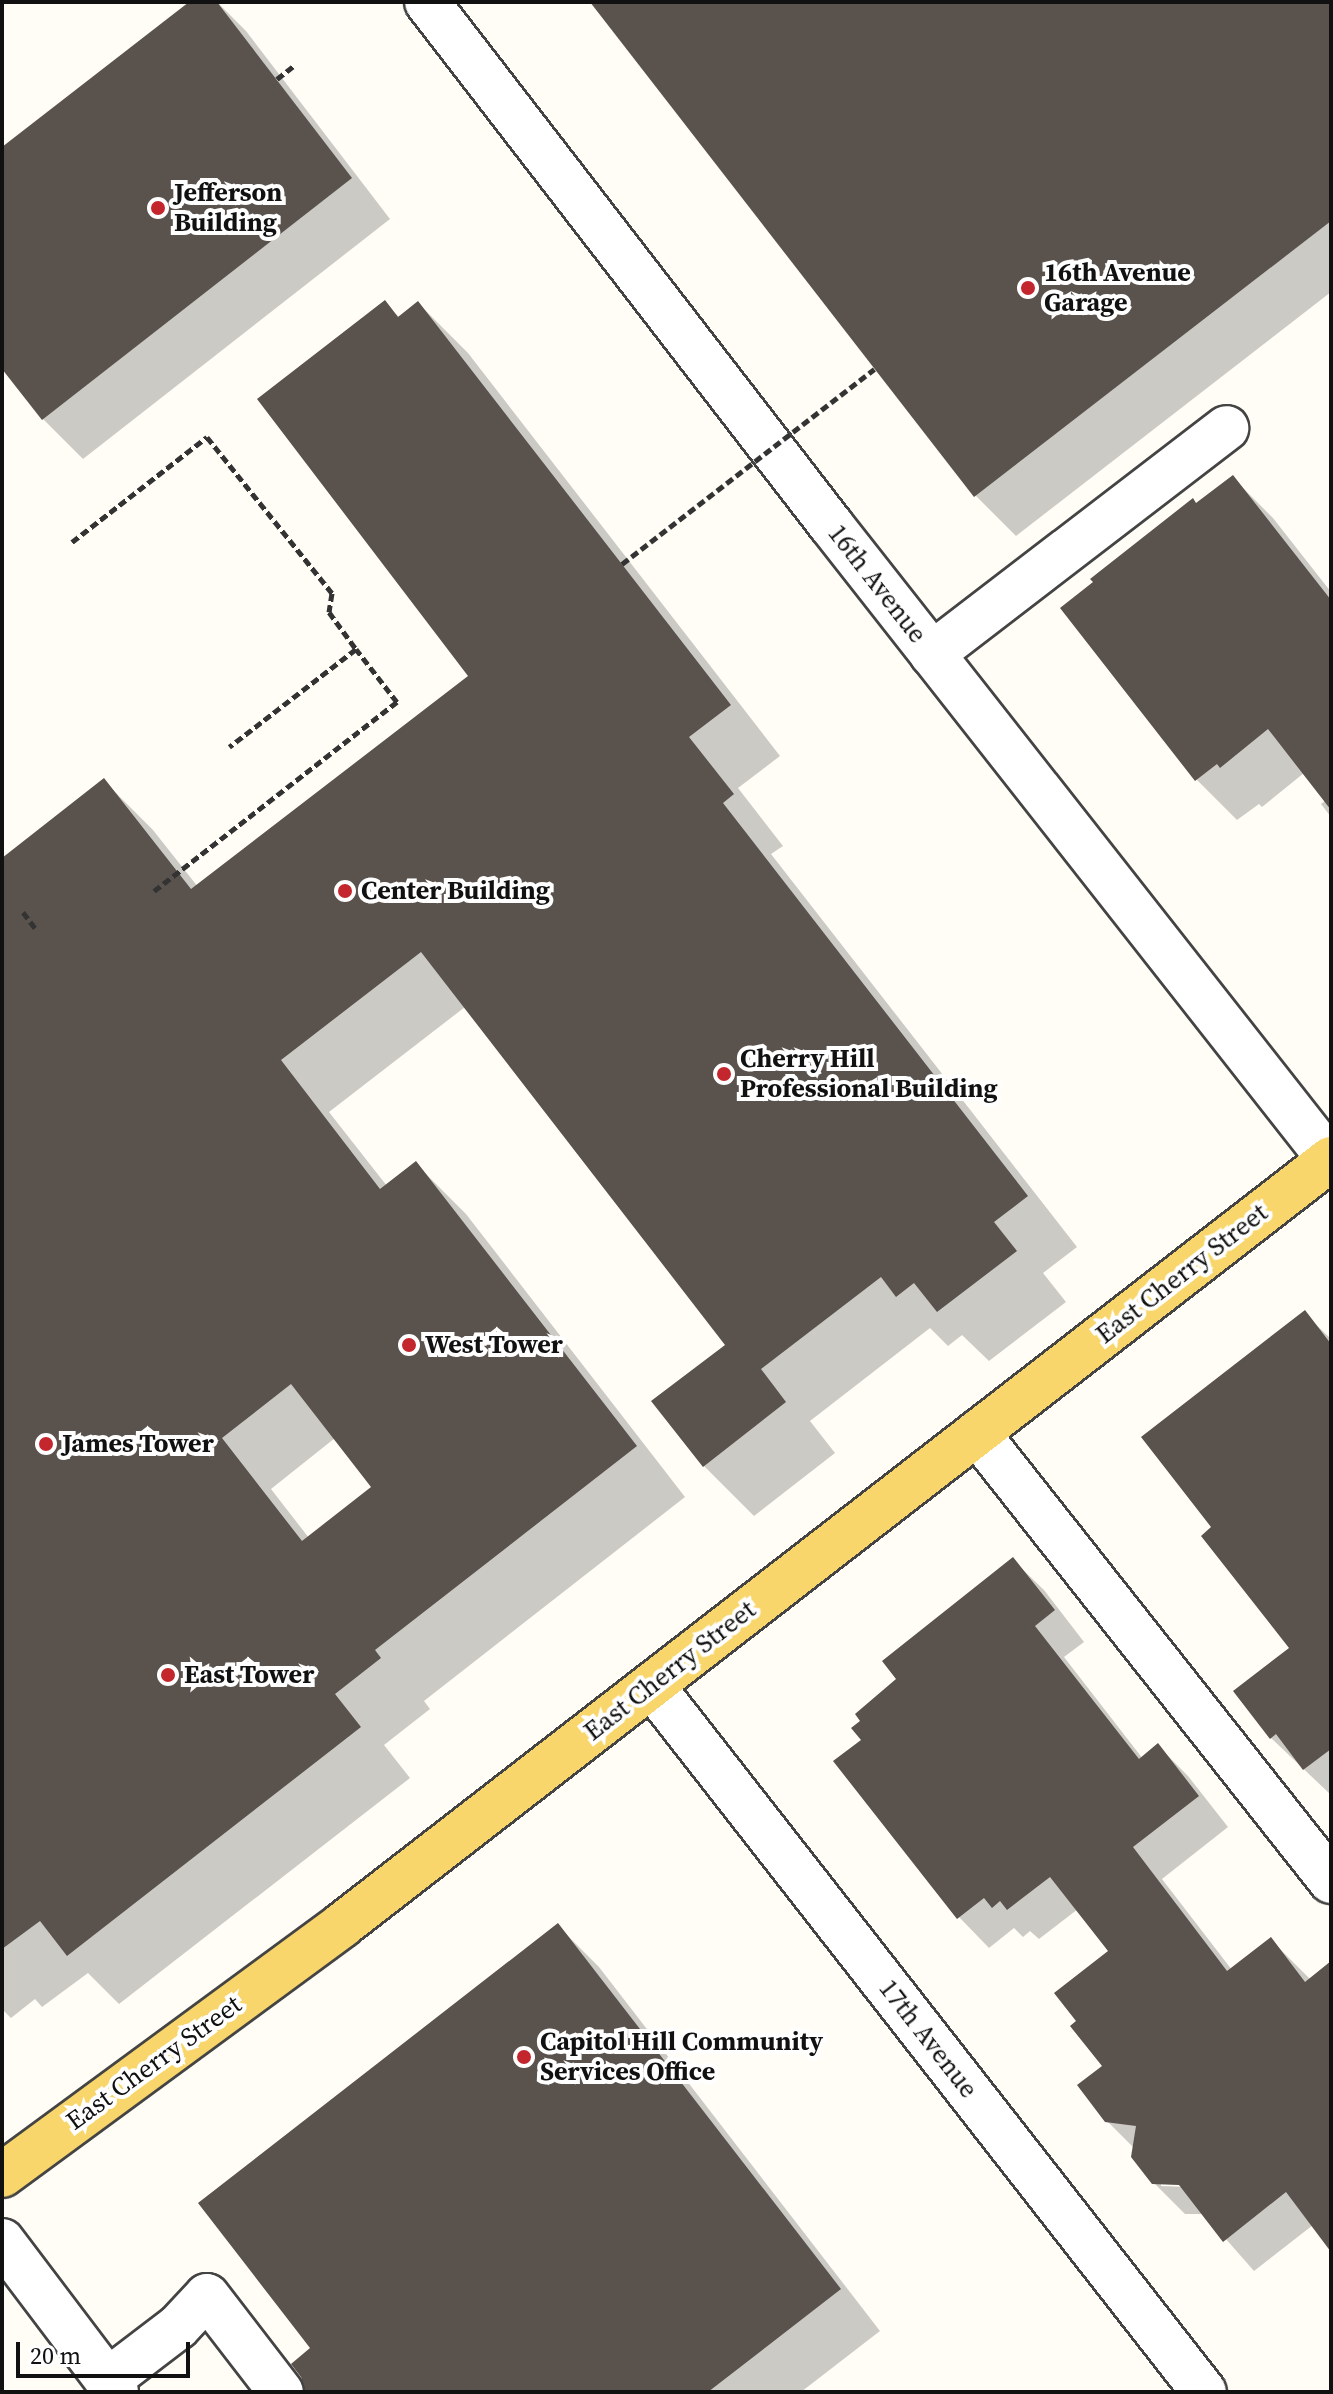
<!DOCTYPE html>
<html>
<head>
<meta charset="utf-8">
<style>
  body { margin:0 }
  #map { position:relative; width:1333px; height:2394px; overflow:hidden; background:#fffdf5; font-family:"Source Serif 4",serif }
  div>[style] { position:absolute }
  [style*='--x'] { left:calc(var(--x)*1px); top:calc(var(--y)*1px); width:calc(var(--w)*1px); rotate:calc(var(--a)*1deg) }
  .shadow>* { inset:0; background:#0003 }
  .building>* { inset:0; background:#5a524d }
  .path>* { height:5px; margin-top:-2.5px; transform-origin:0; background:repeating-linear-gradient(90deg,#333 0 8px,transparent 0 12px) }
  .roads { filter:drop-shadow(2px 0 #444) drop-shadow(-2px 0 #444) drop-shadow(0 2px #444) drop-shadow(0 -2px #444) }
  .minor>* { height:44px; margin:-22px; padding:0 22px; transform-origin:22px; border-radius:22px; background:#fff }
  .major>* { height:44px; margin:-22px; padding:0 22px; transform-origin:22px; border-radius:22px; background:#f9d66b }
  .path-bridge>* { height:5px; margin-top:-2.5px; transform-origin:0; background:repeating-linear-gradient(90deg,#333 0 8px,transparent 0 12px) }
  .dots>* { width:22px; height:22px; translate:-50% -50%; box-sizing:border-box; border:4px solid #fff; border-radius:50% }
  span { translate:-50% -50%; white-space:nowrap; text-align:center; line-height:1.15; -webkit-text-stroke:8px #fff; paint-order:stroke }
  .poi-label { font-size:26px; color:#111; font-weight:700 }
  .left { translate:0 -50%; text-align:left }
  .street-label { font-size:26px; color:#111 }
  .frame { position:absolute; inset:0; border:4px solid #111; pointer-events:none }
  .scale { position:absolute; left:16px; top:2342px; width:174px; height:36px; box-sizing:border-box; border:4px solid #111; border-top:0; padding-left:10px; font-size:24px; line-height:28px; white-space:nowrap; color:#111; -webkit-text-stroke:6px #fff; paint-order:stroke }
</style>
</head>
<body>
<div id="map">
  <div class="shadow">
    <i style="clip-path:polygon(192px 2px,217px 2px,246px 31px,390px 219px,83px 459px,43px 419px,2px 366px,2px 150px)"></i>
    <i style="clip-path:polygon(593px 2px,1331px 2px,1331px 292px,1016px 536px,976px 496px)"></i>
    <i style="clip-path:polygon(evenodd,385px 303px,400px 318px,418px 303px,468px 353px,780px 756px,738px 788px,783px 846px,771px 854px,1077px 1247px,1043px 1273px,1066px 1302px,989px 1361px,962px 1335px,948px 1346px,930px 1328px,810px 1421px,835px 1453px,754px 1516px,704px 1466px,654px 1402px,728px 1346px,465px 1007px,329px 1112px,387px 1186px,416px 1164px,466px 1214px,685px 1497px,424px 1701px,430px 1709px,384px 1745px,410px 1778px,119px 2004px,88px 1973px,42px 2007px,35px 1999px,11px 2018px,2px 2009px,2px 860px,103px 780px,153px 830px,198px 887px,471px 676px,385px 303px,335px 1438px,374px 1488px,309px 1538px,271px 1489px,335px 1438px)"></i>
    <i style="clip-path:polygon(1232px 477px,1273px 518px,1331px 592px,1331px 817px,1321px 804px,1326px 800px,1304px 773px,1262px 807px,1259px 804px,1237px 820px,1197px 780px,1196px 505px)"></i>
    <i style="clip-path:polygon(1304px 1313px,1331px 1339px,1331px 1795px,1271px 1738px,1292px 1649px,1214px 1527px)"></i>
    <i style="clip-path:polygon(evenodd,1013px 1560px,1044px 1590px,1084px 1642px,1064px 1657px,1143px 1759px,1158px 1746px,1188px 1776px,1228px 1827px,1162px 1879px,1232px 1970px,1271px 1940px,1331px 2000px,1331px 2249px,1313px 2225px,1254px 2271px,1204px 2214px,1185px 2214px,1154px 2183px,1134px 2148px,1107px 2121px,1105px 2066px,1079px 2022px,1111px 1952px,1078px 1909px,1039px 1939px,1030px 1931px,1023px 1937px,1014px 1928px,989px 1948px,959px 1917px,863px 1740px,899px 1679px,1013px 1560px,1161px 2182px,1189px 2183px,1189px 2187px,1161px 2186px,1161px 2182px)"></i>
    <i style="clip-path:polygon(558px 1926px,599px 1967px,880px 2331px,801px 2392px,306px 2392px,313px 2349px)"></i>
  </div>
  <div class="building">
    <i style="clip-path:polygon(189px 2px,217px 2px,352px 178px,42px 420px,2px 369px,2px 147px)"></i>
    <i style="clip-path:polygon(590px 2px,1331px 2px,1331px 221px,974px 497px)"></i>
    <i style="clip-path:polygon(evenodd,385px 300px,398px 317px,418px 301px,731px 705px,689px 737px,734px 794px,723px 803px,1028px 1196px,994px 1222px,1017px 1251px,937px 1312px,914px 1283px,896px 1297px,881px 1277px,761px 1369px,786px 1402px,703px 1467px,651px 1401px,725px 1345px,421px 952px,281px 1060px,380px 1189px,416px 1161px,637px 1446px,375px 1650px,381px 1658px,335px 1694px,361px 1727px,67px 1956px,40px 1921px,2px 1949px,2px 858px,104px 778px,191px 889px,468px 676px,257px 399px,385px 300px,291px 1384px,371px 1487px,302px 1541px,222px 1438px,291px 1384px)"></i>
    <i style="clip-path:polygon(1233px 475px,1331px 600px,1331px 810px,1268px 729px,1220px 768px,1217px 764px,1195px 781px,1060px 608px,1093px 582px,1090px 579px,1193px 498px,1196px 503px)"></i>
    <i style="clip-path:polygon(1305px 1310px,1331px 1344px,1331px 1749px,1303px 1770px,1276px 1734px,1270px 1739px,1233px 1691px,1289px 1648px,1201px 1536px,1211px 1527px,1141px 1437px)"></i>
    <i style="clip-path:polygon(1013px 1557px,1055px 1610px,1035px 1626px,1139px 1759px,1158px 1743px,1199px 1796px,1133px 1847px,1227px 1971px,1271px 1937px,1305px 1982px,1331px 1961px,1331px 2252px,1286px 2192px,1223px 2242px,1179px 2185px,1152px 2184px,1131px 2157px,1136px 2126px,1105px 2122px,1077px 2085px,1102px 2066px,1070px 2026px,1076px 2021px,1054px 1993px,1108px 1951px,1050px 1877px,1007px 1910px,1000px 1901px,992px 1908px,984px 1898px,957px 1919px,833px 1761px,861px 1740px,851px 1728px,860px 1721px,855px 1714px,896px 1679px,882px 1661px)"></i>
    <i style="clip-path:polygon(558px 1923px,841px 2289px,708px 2392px,305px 2392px,301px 2377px,291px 2364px,310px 2348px,198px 2203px)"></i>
  </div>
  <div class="path">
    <i style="--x:277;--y:79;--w:23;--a:-38"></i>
    <i style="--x:72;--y:542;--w:171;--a:-37.9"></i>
    <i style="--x:207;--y:437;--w:200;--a:51.3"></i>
    <i style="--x:332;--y:593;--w:19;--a:99"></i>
    <i style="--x:329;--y:612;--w:46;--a:53.9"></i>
    <i style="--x:356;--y:649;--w:160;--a:142.3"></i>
    <i style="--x:154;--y:891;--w:308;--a:-37.9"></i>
    <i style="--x:397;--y:702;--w:67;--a:-127.7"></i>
    <i style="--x:23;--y:912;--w:20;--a:53"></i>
  </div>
  <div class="roads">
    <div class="minor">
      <i style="--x:427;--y:2;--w:661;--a:52.32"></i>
      <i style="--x:831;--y:525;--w:809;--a:51.83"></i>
      <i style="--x:932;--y:654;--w:371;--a:-37.5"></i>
      <i style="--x:977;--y:1433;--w:571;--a:51.68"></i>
      <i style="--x:652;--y:1686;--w:896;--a:51.98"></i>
      <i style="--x:2;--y:2241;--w:189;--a:52.9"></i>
      <i style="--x:107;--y:2381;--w:89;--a:-37.3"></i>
      <i style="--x:178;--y:2327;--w:42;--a:-46.9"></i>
      <i style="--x:207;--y:2296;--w:121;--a:52.4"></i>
    </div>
    <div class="major">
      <i style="--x:2;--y:2175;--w:422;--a:-36.3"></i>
      <i style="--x:342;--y:1925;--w:1251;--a:-37.76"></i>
    </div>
  </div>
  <div class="path-bridge">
    <i style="--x:622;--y:564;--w:319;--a:-37.7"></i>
  </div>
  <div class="dots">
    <i style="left:158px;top:208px;background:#c4262e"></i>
    <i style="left:1028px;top:288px;background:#c4262e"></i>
    <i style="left:345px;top:891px;background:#c4262e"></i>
    <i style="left:724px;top:1074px;background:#c4262e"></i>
    <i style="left:409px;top:1345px;background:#c4262e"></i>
    <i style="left:46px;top:1444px;background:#c4262e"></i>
    <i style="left:168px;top:1675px;background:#c4262e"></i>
    <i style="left:524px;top:2057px;background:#c4262e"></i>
  </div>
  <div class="poi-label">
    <span class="left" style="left:174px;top:208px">Jefferson<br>Building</span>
    <span class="left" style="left:1044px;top:288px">16th Avenue<br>Garage</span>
    <span class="left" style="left:361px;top:891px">Center Building</span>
    <span class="left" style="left:740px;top:1074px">Cherry Hill<br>Professional Building</span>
    <span class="left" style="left:425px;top:1345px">West Tower</span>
    <span class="left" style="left:62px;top:1444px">James Tower</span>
    <span class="left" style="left:184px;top:1675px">East Tower</span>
    <span class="left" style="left:540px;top:2057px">Capitol Hill Community<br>Services Office</span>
  </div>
  <div class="street-label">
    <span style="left:877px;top:584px;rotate:52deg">16th Avenue</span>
    <span style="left:1182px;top:1274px;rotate:-38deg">East Cherry Street</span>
    <span style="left:670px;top:1671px;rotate:-38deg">East Cherry Street</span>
    <span style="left:928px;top:2039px;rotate:52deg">17th Avenue</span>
    <span style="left:154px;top:2063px;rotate:-36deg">East Cherry Street</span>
  </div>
  <div class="frame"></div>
  <div class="scale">20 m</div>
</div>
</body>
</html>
